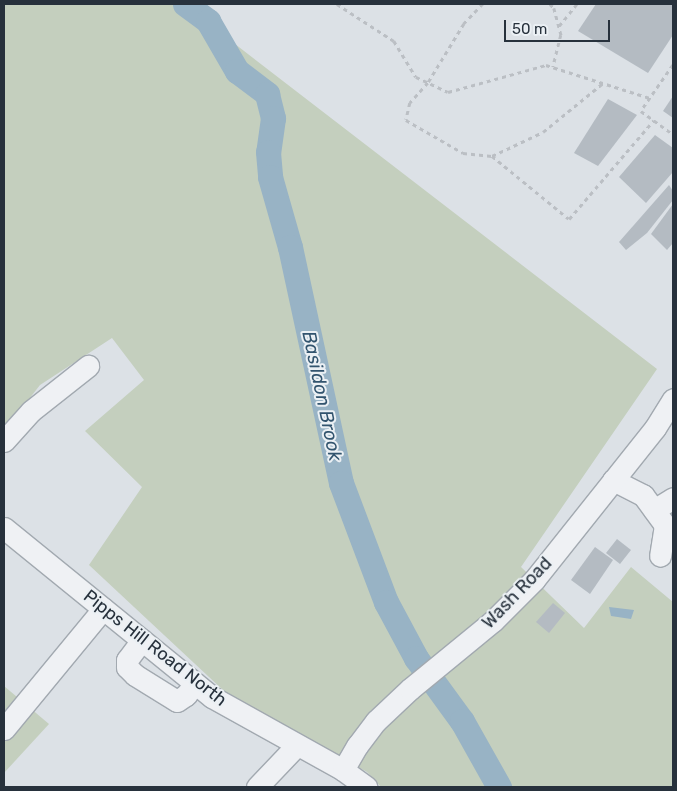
<!DOCTYPE html>
<html>
<head>
<meta charset="utf-8">
<style>
  body { margin:0 }
  #map { position:relative; width:677px; height:791px; overflow:hidden; background:#dce1e6; font-family:Rubik,sans-serif }
  div>[style] { position:absolute }
  [style*='--x'] { left:calc(var(--x)*1px); top:calc(var(--y)*1px); width:calc(var(--w)*1px); rotate:calc(var(--a)*1deg) }
  .green>* { inset:0; background:#c4cfbe }
  .water>* { inset:0; background:#98b3c5 }
  .river>* { height:25px; margin:-12.5px; padding:0 12.5px; transform-origin:12.5px; border-radius:12.5px; background:#98b3c5 }
  .building>* { inset:0; background:#b4bbc2 }
  .path>* { height:2.5px; margin-top:-1.25px; transform-origin:0; background:repeating-linear-gradient(90deg,#bbbfc4 0 4px,transparent 0 8px) }
  .roads { filter:drop-shadow(1px 0 #a2a9b0) drop-shadow(-1px 0 #a2a9b0) drop-shadow(0 1px #a2a9b0) drop-shadow(0 -1px #a2a9b0) }
  .minor>* { height:21px; margin:-10.5px; padding:0 10.5px; transform-origin:10.5px; border-radius:10.5px; background:#eff1f4 }
  span { translate:-50% -50%; white-space:nowrap; text-align:center; line-height:1.15; -webkit-text-stroke:4px #ebf0f4; paint-order:stroke }
  .street-label { font-size:18px; color:#27313c }
  .water-label { font-size:19px; color:#32546e; font-style:italic }
  .frame { position:absolute; inset:0; border:5px solid #27313c; pointer-events:none }
  .scale { position:absolute; left:504px; top:20px; width:106px; height:22px; box-sizing:border-box; border:2px solid #27313c; border-top:0; padding-left:6px; font-size:15px; line-height:18px; white-space:nowrap; color:#27313c; -webkit-text-stroke:4px #ebf0f4; paint-order:stroke }
</style>
</head>
<body>
<div id="map">
  <div class="green">
    <i style="clip-path:polygon(4px 4px,196px 4px,235px 44px,657px 369px,521px 567px,584px 628px,631px 567px,673px 602px,673px 787px,381px 787px,367px 772px,224px 691px,89px 565px,142px 487px,85px 431px,144px 380px,112px 338px,40px 385px,4px 431px)"></i>
    <i style="clip-path:polygon(4px 686px,49px 724px,4px 773px)"></i>
  </div>
  <div class="water">
    <i style="clip-path:polygon(609px 607px,634px 610px,631px 619px,611px 616px)"></i>
  </div>
  <div class="river">
    <i style="--x:185;--y:4;--w:29;--a:36"></i>
    <i style="--x:208;--y:21;--w:58;--a:59.9"></i>
    <i style="--x:237;--y:71;--w:38;--a:37"></i>
    <i style="--x:267;--y:94;--w:25;--a:76"></i>
    <i style="--x:273;--y:118;--w:34;--a:98"></i>
    <i style="--x:268;--y:152;--w:25;--a:85"></i>
    <i style="--x:270;--y:177;--w:73;--a:74.1"></i>
    <i style="--x:290;--y:247;--w:241;--a:77.8"></i>
    <i style="--x:341;--y:483;--w:127;--a:69.3"></i>
    <i style="--x:386;--y:602;--w:64;--a:61.8"></i>
    <i style="--x:416;--y:658;--w:78;--a:53.9"></i>
    <i style="--x:462;--y:721;--w:76;--a:60.7"></i>
  </div>
  <div class="building">
    <i style="clip-path:polygon(596px 4px,673px 4px,673px 35px,648px 73px,578px 31px)"></i>
    <i style="clip-path:polygon(673px 96px,673px 118px,663px 111px)"></i>
    <i style="clip-path:polygon(608px 99px,637px 115px,598px 166px,574px 153px)"></i>
    <i style="clip-path:polygon(655px 135px,673px 148px,673px 172px,646px 203px,619px 177px)"></i>
    <i style="clip-path:polygon(669px 185px,673px 191px,673px 200px,647px 233px,626px 250px,619px 242px)"></i>
    <i style="clip-path:polygon(673px 204px,673px 243px,667px 250px,651px 234px)"></i>
    <i style="clip-path:polygon(617px 539px,631px 550px,620px 564px,606px 553px)"></i>
    <i style="clip-path:polygon(595px 547px,613px 560px,590px 594px,571px 580px)"></i>
    <i style="clip-path:polygon(553px 603px,565px 613px,549px 633px,536px 622px)"></i>
  </div>
  <div class="path">
    <i style="--x:337;--y:4;--w:68;--a:33"></i>
    <i style="--x:394;--y:41;--w:42;--a:58.6"></i>
    <i style="--x:416;--y:77;--w:35;--a:25"></i>
    <i style="--x:448;--y:92;--w:102;--a:-15.4"></i>
    <i style="--x:546;--y:65;--w:109;--a:17.6"></i>
    <i style="--x:483;--y:4;--w:28;--a:134"></i>
    <i style="--x:464;--y:24;--w:69;--a:121.4"></i>
    <i style="--x:428;--y:83;--w:27;--a:132"></i>
    <i style="--x:410;--y:103;--w:17;--a:103"></i>
    <i style="--x:406;--y:120;--w:66;--a:30.1"></i>
    <i style="--x:463;--y:153;--w:29;--a:6"></i>
    <i style="--x:492;--y:156;--w:56;--a:-25.2"></i>
    <i style="--x:543;--y:132;--w:77;--a:-39.2"></i>
    <i style="--x:550;--y:4;--w:6;--a:45"></i>
    <i style="--x:554;--y:8;--w:28;--a:75"></i>
    <i style="--x:561;--y:35;--w:33;--a:104"></i>
    <i style="--x:559;--y:26;--w:28;--a:-51"></i>
    <i style="--x:673;--y:65;--w:56;--a:124.8"></i>
    <i style="--x:641;--y:111;--w:39;--a:36"></i>
    <i style="--x:492;--y:156;--w:99;--a:39.3"></i>
    <i style="--x:569;--y:219;--w:130;--a:-49.4"></i>
  </div>
  <div class="roads">
    <div class="minor">
      <i style="--x:4;--y:441;--w:40;--a:-48"></i>
      <i style="--x:31;--y:411;--w:73;--a:-38.3"></i>
      <i style="--x:613;--y:480;--w:34;--a:27"></i>
      <i style="--x:643;--y:495;--w:37;--a:54"></i>
      <i style="--x:665;--y:525;--w:31;--a:99"></i>
      <i style="--x:654;--y:510;--w:22;--a:-32"></i>
      <i style="--x:4;--y:528;--w:268;--a:39.1"></i>
      <i style="--x:212;--y:697;--w:150;--a:29.1"></i>
      <i style="--x:343;--y:770;--w:29;--a:36"></i>
      <i style="--x:142;--y:640;--w:25;--a:127"></i>
      <i style="--x:127;--y:660;--w:7;--a:90"></i>
      <i style="--x:127;--y:667;--w:11;--a:45"></i>
      <i style="--x:135;--y:675;--w:49;--a:31.8"></i>
      <i style="--x:177;--y:701;--w:11;--a:-34"></i>
      <i style="--x:186;--y:695;--w:15;--a:-53"></i>
      <i style="--x:4;--y:729;--w:156;--a:-50.5"></i>
      <i style="--x:343;--y:770;--w:28;--a:-60"></i>
      <i style="--x:357;--y:746;--w:31;--a:-53"></i>
      <i style="--x:376;--y:721;--w:47;--a:-43.3"></i>
      <i style="--x:410;--y:689;--w:107;--a:-39.3"></i>
      <i style="--x:493;--y:621;--w:58;--a:-45"></i>
      <i style="--x:534;--y:580;--w:194;--a:-51.5"></i>
      <i style="--x:655;--y:428;--w:34;--a:-58"></i>
      <i style="--x:257;--y:787;--w:58;--a:-46.4"></i>
    </div>
  </div>
  <div class="street-label">
    <span style="left:517px;top:593px;rotate:-46deg">Wash Road</span>
    <span style="left:155px;top:648px;rotate:38deg">Pipps Hill Road North</span>
  </div>
  <div class="water-label">
    <span style="left:322px;top:396px;rotate:78deg">Basildon Brook</span>
  </div>
  <div class="frame"></div>
  <div class="scale">50 m</div>
</div>
</body>
</html>
